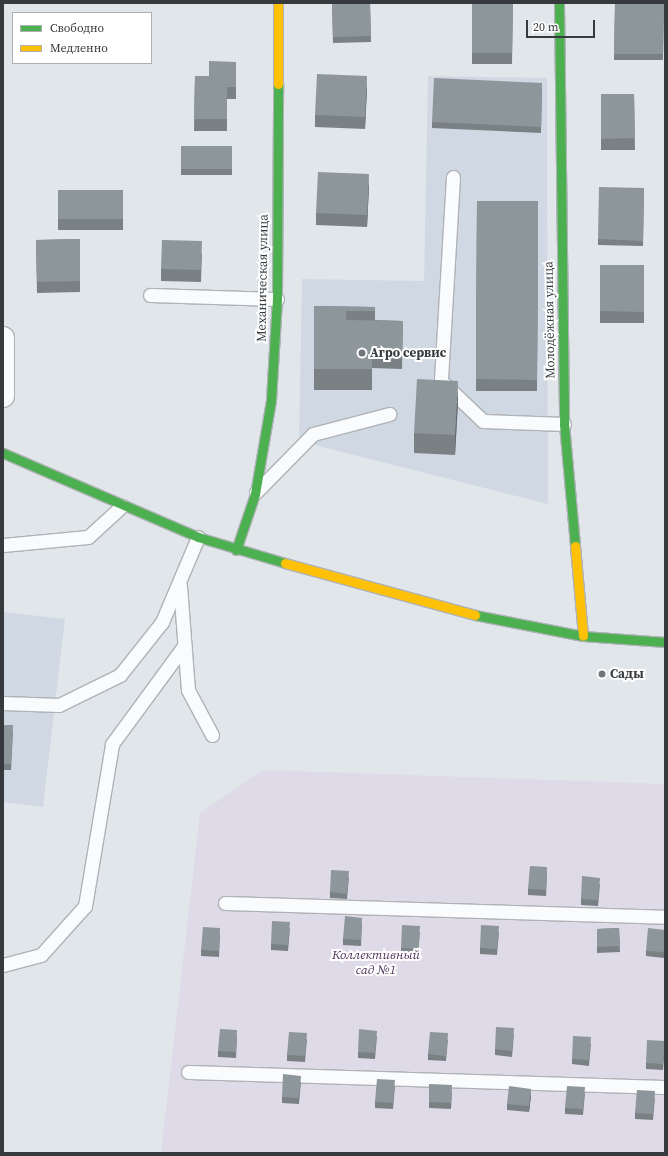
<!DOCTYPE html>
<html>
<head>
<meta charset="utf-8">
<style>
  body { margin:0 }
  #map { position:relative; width:668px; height:1156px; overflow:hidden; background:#e1e6eb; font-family:"Source Serif 4",serif }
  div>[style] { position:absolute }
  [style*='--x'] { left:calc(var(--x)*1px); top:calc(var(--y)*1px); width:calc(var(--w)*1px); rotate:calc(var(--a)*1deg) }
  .built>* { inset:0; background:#d0d9e3 }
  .green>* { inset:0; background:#dfdae7 }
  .roads { filter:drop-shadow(1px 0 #afb2b6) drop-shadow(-1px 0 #afb2b6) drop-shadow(0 1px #afb2b6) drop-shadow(0 -1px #afb2b6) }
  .lane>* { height:13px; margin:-6.5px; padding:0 6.5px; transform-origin:6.5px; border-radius:6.5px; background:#fafbfc }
  .street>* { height:22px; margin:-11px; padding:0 11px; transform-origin:11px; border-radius:11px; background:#fafbfc }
  .fast>* { height:9px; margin:-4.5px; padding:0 4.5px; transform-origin:4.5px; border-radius:4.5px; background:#4caf50 }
  .slow>* { height:9px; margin:-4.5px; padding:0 4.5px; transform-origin:4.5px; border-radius:4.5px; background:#ffc107 }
  .wall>* { inset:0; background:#798184 }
  .shaded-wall>* { inset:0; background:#63696c }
  .building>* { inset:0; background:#8d969a }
  .dots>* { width:11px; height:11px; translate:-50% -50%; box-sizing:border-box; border:2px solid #fff; border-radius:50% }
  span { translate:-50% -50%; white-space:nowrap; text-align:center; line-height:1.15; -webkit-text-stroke:4px #fff; paint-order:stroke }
  .street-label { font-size:13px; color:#363a3d }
  .poi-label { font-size:13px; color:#363a3d; font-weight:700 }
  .left { translate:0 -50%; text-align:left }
  .park-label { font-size:13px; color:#4e3259; font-style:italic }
  .frame { position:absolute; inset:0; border:4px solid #363a3d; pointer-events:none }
  .legend { position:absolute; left:12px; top:12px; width:140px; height:52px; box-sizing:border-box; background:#fff; border:1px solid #afb0b1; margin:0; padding:5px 7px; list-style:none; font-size:12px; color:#363a3d }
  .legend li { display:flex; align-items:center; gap:8px; height:20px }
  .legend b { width:20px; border:1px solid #afb0b1 }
  .scale { position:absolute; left:526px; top:20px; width:69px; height:18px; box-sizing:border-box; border:2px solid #363a3d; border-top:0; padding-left:5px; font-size:12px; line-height:14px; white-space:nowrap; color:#363a3d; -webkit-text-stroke:3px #fff; paint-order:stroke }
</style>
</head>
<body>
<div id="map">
  <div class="built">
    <i style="clip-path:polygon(428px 76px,547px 78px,548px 504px,299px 441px,302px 279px,424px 281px)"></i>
    <i style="clip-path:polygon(3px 612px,65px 619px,43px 807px,3px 802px)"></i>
  </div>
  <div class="green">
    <i style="clip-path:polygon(263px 770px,665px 784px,665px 1153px,161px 1153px,200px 813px)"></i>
  </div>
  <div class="roads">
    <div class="lane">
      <i style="--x:453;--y:177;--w:204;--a:93.4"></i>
      <i style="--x:441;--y:381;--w:58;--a:43.6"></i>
      <i style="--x:483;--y:421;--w:81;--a:2.1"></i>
      <i style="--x:150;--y:295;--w:127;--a:1.8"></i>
      <i style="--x:256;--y:492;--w:81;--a:-45.5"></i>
      <i style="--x:313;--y:434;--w:79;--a:-14.7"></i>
      <i style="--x:3;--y:545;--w:85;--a:-5.4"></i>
      <i style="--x:88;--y:537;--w:46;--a:-42.4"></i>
      <i style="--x:180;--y:586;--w:104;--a:85.6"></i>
      <i style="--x:188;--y:690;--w:51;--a:61.9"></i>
      <i style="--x:3;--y:703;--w:56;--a:2"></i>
      <i style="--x:59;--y:705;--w:68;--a:-26.2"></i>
      <i style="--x:120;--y:675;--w:68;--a:-51.6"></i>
      <i style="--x:162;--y:622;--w:92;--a:-67"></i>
      <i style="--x:225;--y:903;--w:440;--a:1.8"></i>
      <i style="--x:3;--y:965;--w:39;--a:-15"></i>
      <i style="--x:41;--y:955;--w:66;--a:-48.1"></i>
      <i style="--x:85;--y:906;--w:164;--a:-80.5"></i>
      <i style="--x:112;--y:744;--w:122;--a:-53.7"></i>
      <i style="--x:188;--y:1072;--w:477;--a:1.8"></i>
    </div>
    <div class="street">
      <i style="--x:3;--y:338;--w:58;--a:90"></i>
    </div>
    <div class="fast">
      <i style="--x:559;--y:3;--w:421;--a:89.3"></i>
      <i style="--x:564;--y:424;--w:122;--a:84.8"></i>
      <i style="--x:3;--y:453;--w:212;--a:23.3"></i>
      <i style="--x:198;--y:537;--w:91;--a:16.6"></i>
      <i style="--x:236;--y:550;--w:59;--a:-71.3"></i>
      <i style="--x:255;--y:494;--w:95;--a:-80.3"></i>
      <i style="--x:271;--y:400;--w:101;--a:-86.6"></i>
      <i style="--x:277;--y:299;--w:215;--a:-89.7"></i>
      <i style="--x:475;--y:615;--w:110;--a:11"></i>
      <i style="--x:583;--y:636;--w:82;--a:4.2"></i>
    </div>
    <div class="slow">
      <i style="--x:278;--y:84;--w:81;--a:-90"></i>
      <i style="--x:575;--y:546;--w:90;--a:84.9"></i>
      <i style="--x:285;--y:563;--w:197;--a:15.3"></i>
    </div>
  </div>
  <div class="wall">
    <i style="clip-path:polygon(332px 3px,370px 3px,371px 42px,333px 43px)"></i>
    <i style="clip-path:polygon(472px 3px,513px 3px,512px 64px,472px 64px)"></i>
    <i style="clip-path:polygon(615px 3px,664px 3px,663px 60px,614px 60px)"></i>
    <i style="clip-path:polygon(236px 62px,236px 99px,227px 99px,227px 131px,194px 131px,195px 76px,209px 76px)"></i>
    <i style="clip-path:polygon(367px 87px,365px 129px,315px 127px,315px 115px)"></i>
    <i style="clip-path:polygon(542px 88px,541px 133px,432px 128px,432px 122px)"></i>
    <i style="clip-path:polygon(601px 94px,634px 94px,635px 150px,601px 150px)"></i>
    <i style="clip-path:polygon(181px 146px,232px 146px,232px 175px,181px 175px)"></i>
    <i style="clip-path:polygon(369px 185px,367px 227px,316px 225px,316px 213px)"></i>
    <i style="clip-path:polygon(644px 188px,643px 246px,598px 245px,598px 239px)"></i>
    <i style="clip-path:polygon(58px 190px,123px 190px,123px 230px,58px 230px)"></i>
    <i style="clip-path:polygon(477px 201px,538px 201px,537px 391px,476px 391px)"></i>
    <i style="clip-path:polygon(80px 239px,80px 292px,37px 293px,36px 240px)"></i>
    <i style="clip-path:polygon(202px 253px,201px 282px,161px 281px,161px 269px)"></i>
    <i style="clip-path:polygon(600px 265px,644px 265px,644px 323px,600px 323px)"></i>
    <i style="clip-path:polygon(314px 306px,375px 307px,375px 320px,403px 321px,402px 369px,372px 368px,372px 390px,314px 390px)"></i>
    <i style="clip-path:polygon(458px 402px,455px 455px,414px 453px,414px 433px)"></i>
    <i style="clip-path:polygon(3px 725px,13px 731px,11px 770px,3px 770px)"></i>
    <i style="clip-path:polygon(547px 873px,546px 896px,528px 895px,528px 889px)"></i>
    <i style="clip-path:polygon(349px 877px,347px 899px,330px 898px,330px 892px)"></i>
    <i style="clip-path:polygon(600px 884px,598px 906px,581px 905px,581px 899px)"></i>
    <i style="clip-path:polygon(362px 923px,361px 946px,343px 945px,343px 939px)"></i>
    <i style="clip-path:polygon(290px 928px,288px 951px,271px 950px,271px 944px)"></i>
    <i style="clip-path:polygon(619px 928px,620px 952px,597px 953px,597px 929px)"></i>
    <i style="clip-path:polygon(665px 930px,664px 958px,646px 956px,646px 951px)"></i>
    <i style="clip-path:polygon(420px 932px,418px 955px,401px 953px,401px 948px)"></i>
    <i style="clip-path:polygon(499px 932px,497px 955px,480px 954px,480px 948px)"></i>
    <i style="clip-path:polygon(220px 934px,219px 957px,201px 956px,201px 950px)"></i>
    <i style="clip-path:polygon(514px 1034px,512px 1057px,495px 1055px,495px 1049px)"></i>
    <i style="clip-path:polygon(237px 1036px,236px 1058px,218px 1057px,218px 1051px)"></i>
    <i style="clip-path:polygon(377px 1036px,375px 1059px,358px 1058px,358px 1052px)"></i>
    <i style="clip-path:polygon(307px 1039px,305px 1062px,287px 1061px,287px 1055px)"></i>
    <i style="clip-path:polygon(448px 1039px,446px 1061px,428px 1060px,428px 1054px)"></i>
    <i style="clip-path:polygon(591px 1043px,589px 1066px,572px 1064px,572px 1059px)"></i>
    <i style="clip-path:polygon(665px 1047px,663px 1070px,646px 1069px,646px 1063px)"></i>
    <i style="clip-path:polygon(301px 1082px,299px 1104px,282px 1103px,282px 1097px)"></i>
    <i style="clip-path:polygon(395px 1086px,393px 1109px,375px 1108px,375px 1102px)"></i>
    <i style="clip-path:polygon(452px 1091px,451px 1109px,429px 1108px,429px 1102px)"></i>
    <i style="clip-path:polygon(585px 1093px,583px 1115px,565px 1114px,565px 1108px)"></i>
    <i style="clip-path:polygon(531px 1095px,529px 1112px,507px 1110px,507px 1104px)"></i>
    <i style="clip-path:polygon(655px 1097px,653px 1120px,635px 1119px,635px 1113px)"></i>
  </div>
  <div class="shaded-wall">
    <i style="clip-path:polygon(367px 76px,367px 87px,365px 129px,365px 117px)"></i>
    <i style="clip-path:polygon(369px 174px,369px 185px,367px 227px,367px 215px)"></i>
    <i style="clip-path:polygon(458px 381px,458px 402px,455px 455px,455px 435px)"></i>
    <i style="clip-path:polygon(531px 1089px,531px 1095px,529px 1112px,529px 1106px)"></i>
  </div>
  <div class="building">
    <i style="clip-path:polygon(332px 3px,370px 3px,371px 36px,333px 37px)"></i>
    <i style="clip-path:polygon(472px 3px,513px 3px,512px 53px,472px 53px)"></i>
    <i style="clip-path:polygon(615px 3px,664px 3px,663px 54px,614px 54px)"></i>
    <i style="clip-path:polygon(209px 61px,236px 62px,236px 87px,227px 87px,227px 119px,194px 119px,195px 76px,209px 76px)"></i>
    <i style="clip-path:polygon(317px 74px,367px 76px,365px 117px,315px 115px)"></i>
    <i style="clip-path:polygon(434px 78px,542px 83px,541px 127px,432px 122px)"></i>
    <i style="clip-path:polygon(601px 94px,634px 94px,635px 138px,601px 139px)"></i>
    <i style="clip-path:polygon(181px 146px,232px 146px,232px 169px,181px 169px)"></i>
    <i style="clip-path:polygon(318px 172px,369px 174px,367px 215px,316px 213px)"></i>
    <i style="clip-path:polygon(599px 187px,644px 188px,643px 241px,598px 239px)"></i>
    <i style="clip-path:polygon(58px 190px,123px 190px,123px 219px,58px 219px)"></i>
    <i style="clip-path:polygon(477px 201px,538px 201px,538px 311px,538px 305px,476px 305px)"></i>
    <i style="clip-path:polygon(80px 239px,80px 281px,37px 282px,36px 240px)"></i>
    <i style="clip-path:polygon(162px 240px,202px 241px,201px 270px,161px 269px)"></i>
    <i style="clip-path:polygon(600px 265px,644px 265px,644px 312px,600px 311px)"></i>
    <i style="clip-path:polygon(476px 305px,538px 305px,537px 380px,476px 379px)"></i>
    <i style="clip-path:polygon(314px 306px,375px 307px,375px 311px,346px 311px,346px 348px,372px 348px,372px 369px,314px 369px)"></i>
    <i style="clip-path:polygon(346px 320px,403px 321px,402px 358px,372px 357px,372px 348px,346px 348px)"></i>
    <i style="clip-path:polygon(417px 379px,458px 381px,455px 435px,414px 433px)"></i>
    <i style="clip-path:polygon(3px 725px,13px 725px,11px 764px,3px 764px)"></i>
    <i style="clip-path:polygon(530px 866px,547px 867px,546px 890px,528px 889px)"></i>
    <i style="clip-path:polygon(331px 870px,349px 871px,347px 894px,330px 892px)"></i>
    <i style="clip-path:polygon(582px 876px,600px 878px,598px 900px,581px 899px)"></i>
    <i style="clip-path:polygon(345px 916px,362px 918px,361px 940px,343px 939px)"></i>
    <i style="clip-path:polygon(272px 921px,290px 922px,288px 945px,271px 944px)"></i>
    <i style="clip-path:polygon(402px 925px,420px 926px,418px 949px,401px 948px)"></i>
    <i style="clip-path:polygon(481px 925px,499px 926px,497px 949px,480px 948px)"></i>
    <i style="clip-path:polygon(203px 927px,220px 928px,219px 951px,201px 950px)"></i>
    <i style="clip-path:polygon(619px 928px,620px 946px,597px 947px,597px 929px)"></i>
    <i style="clip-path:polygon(648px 928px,665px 930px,664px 952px,646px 951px)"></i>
    <i style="clip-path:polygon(496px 1027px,514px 1028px,512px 1051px,495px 1049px)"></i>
    <i style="clip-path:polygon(220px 1029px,237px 1030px,236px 1052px,218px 1051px)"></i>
    <i style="clip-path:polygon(359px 1029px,377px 1031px,375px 1053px,358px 1052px)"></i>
    <i style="clip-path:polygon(289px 1032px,307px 1033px,305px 1056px,287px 1055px)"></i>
    <i style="clip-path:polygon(430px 1032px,448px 1033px,446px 1056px,428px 1054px)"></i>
    <i style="clip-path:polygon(573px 1036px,591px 1037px,589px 1060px,572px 1059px)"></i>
    <i style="clip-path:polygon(647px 1040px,665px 1041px,663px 1064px,646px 1063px)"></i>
    <i style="clip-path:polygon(283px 1074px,301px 1076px,299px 1098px,282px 1097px)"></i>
    <i style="clip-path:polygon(377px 1079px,395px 1080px,393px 1103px,375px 1102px)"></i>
    <i style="clip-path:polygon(429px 1084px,452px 1085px,451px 1103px,429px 1102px)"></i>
    <i style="clip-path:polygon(509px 1086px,531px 1089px,529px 1106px,507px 1104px)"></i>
    <i style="clip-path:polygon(567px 1086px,585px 1087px,583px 1109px,565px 1108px)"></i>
    <i style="clip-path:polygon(637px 1090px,655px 1091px,653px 1114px,635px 1113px)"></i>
  </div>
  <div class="dots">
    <i style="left:362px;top:353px;background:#72767a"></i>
    <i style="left:602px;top:674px;background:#72767a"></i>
  </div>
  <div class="street-label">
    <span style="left:263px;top:278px;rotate:-89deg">Механическая улица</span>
    <span style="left:550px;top:320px;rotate:-91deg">Молодёжная улица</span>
  </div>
  <div class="poi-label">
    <span class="left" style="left:370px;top:353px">Агро сервис</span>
    <span class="left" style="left:610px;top:674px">Сады</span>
  </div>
  <div class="park-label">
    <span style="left:376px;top:963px">Коллективный<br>сад №1</span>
  </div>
  <div class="frame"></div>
  <ul class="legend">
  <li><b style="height:5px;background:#4caf50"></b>Свободно</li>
  <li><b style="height:5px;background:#ffc107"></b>Медленно</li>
  </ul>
  <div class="scale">20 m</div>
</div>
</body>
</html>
